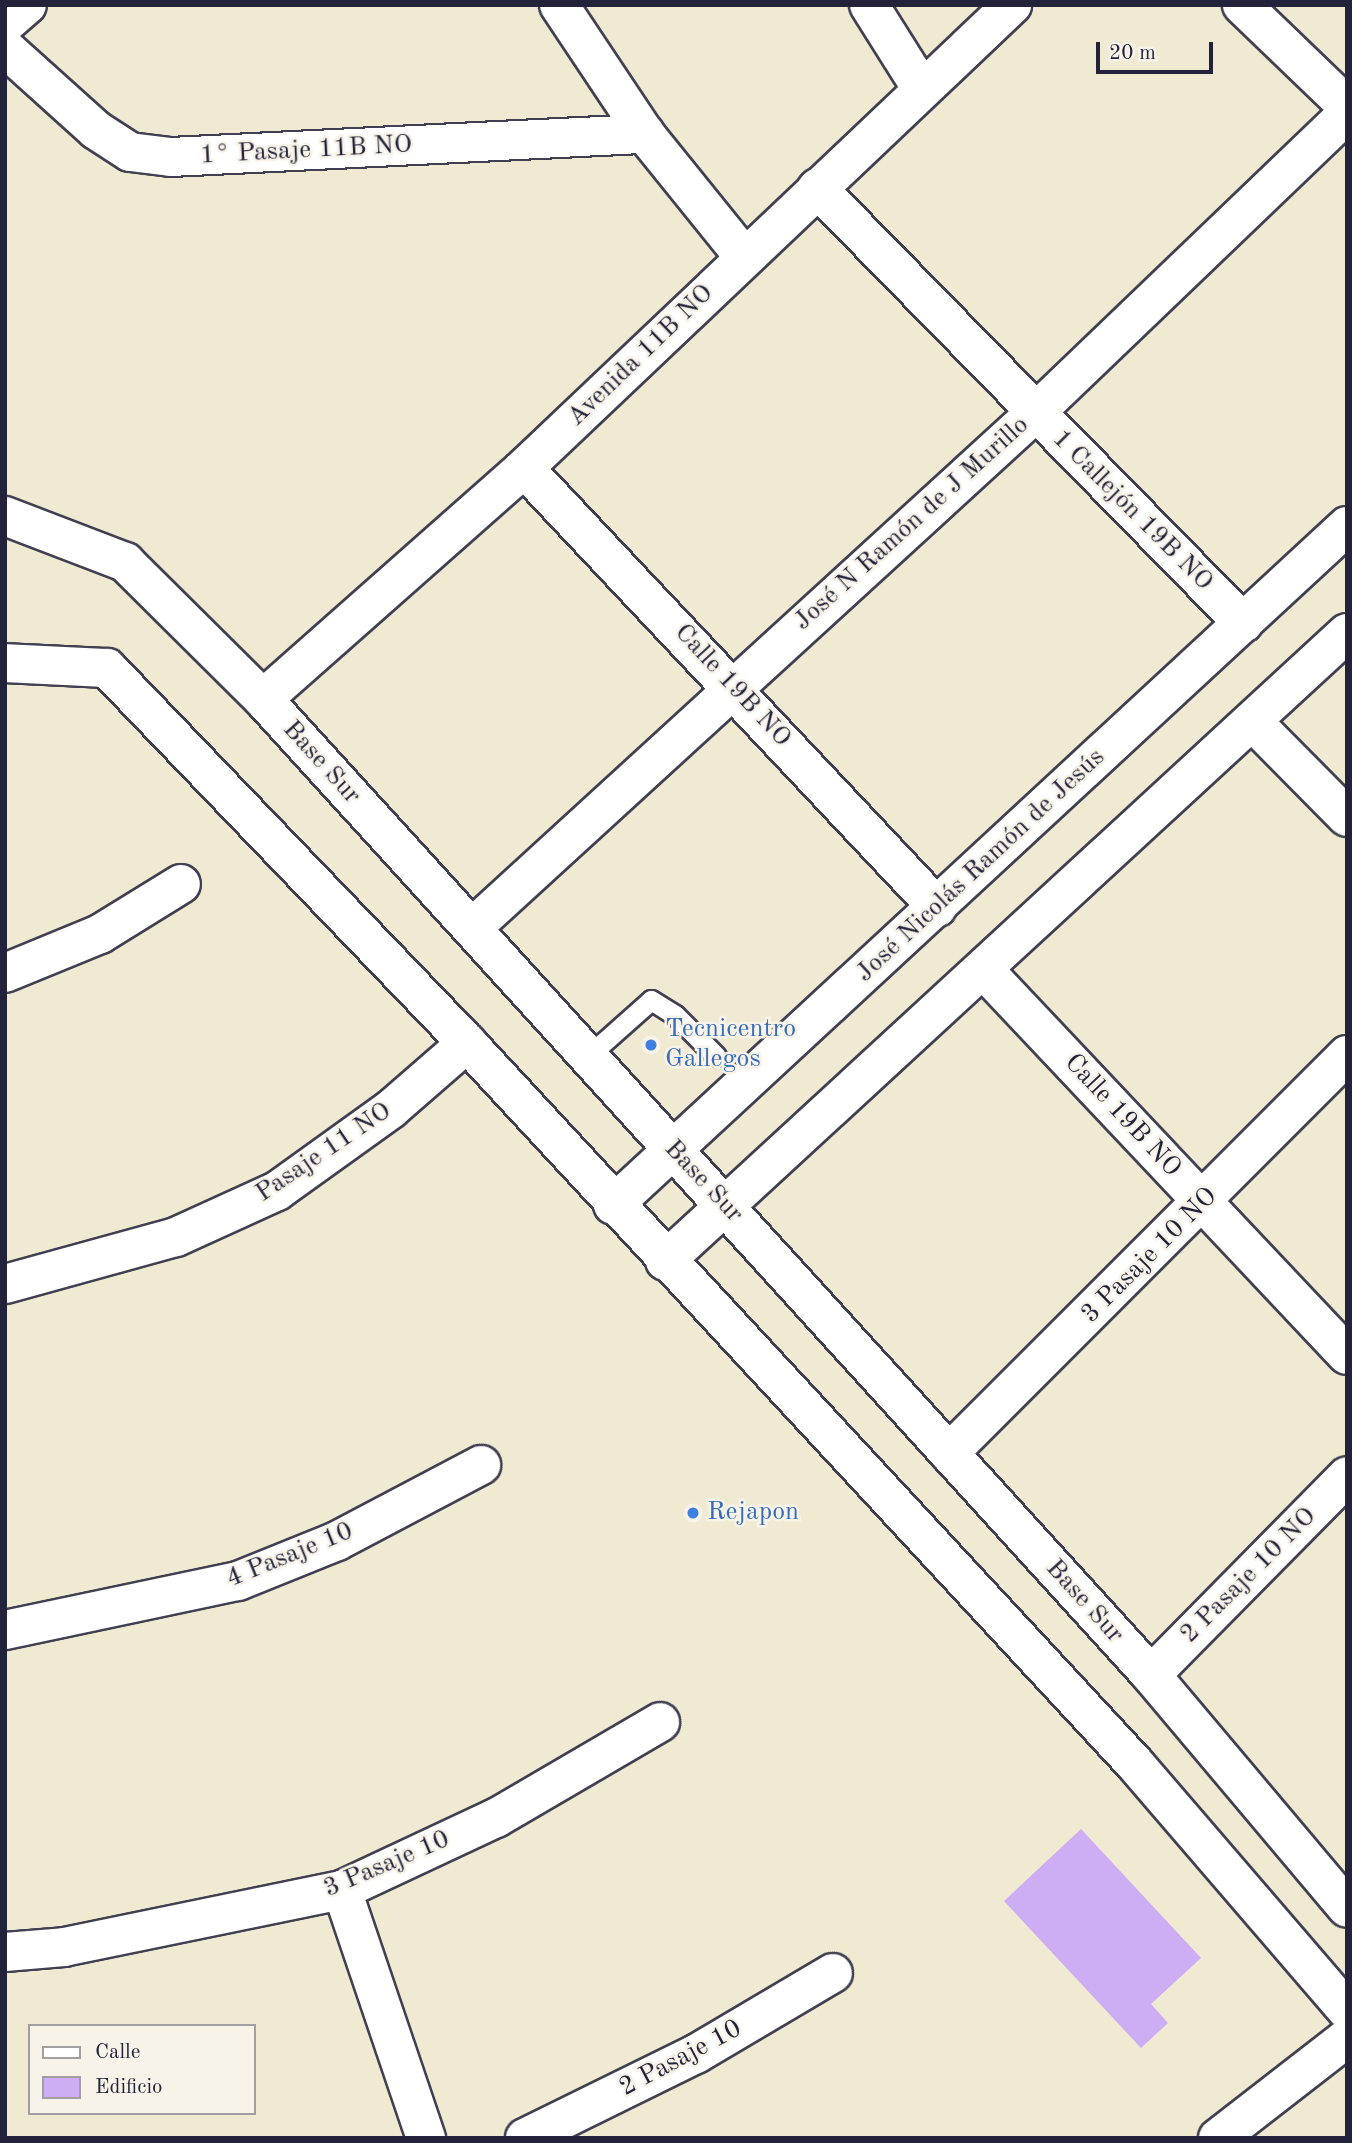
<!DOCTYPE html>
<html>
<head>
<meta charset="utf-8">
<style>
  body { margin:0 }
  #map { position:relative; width:1352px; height:2143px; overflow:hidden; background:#f0ead3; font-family:"Old Standard TT",serif }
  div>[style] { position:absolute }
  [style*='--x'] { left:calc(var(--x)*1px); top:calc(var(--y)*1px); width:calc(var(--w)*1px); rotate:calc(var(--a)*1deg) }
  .building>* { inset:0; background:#cdadf3 }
  .roads { filter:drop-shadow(2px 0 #414052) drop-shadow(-2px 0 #414052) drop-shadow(0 2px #414052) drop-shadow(0 -2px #414052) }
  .service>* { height:19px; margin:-9.5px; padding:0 9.5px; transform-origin:9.5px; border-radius:9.5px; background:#fff }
  .minor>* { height:38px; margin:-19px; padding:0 19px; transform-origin:19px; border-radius:19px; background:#fff }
  .tertiary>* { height:38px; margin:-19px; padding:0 19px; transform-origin:19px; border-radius:19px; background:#fff }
  .dots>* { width:19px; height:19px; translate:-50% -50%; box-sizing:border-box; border:4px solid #f7f3e8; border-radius:50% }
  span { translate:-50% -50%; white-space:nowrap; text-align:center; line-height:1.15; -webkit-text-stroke:5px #f7f3e8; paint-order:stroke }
  .street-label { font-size:26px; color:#22223b }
  .shop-label { font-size:26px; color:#366cbe }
  .left { translate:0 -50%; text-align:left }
  .frame { position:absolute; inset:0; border:7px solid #22223b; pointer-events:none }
  .legend { position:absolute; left:28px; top:2024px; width:228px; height:91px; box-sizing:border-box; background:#f7f3e8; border:2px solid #a29fa3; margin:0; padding:9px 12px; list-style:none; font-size:21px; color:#22223b }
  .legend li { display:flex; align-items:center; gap:14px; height:35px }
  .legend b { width:35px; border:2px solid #a29fa3 }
  .scale { position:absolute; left:1096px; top:42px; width:117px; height:32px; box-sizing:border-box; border:4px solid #22223b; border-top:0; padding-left:9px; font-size:21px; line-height:24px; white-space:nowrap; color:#22223b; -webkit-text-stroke:5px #f7f3e8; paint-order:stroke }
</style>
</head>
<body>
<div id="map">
  <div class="building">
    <i style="clip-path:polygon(1081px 1829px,1201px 1958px,1151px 2004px,1168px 2023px,1141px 2048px,1004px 1901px)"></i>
  </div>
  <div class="roads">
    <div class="service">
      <i style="--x:588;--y:1056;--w:84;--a:-41.6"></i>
      <i style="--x:651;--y:1000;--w:28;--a:32"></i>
      <i style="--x:675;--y:1015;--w:58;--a:45"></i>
    </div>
    <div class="minor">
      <i style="--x:559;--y:5;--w:155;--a:56.3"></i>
      <i style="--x:645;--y:134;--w:159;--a:51.1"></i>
      <i style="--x:869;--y:5;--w:99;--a:57.8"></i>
      <i style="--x:1242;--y:5;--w:146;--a:43.9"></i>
      <i style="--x:5;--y:24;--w:29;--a:-41"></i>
      <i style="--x:5;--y:48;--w:122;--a:42"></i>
      <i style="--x:96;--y:130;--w:40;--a:32.9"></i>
      <i style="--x:130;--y:152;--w:41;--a:7"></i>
      <i style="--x:171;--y:157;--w:475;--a:-2.8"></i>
      <i style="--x:817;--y:188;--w:609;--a:45.6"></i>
      <i style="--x:524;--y:468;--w:603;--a:46.75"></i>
      <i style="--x:263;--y:699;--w:349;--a:-41.5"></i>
      <i style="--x:524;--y:468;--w:673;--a:-43.49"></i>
      <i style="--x:1254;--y:723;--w:132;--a:45.3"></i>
      <i style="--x:472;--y:928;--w:763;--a:-42.45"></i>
      <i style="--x:1035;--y:413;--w:432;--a:-43.8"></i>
      <i style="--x:984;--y:970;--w:529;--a:46.68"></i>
      <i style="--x:5;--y:973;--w:103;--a:-22.3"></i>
      <i style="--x:100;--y:934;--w:95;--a:-31.7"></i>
      <i style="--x:5;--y:1284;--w:177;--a:-15.4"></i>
      <i style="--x:176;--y:1237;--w:111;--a:-24.5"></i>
      <i style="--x:277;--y:1191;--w:140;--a:-35.7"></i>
      <i style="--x:391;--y:1109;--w:101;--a:-41"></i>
      <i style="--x:949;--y:1453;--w:563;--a:-45"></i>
      <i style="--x:5;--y:1630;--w:238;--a:-11.9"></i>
      <i style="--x:238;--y:1581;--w:107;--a:-22"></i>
      <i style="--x:337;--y:1541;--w:163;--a:-27.8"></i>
      <i style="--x:1151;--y:1675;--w:279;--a:-45.4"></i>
      <i style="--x:342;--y:1890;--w:262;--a:71.3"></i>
      <i style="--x:5;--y:1952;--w:59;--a:-4.8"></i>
      <i style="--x:64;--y:1947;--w:284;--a:-11.6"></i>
      <i style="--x:342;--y:1890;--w:170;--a:-25.1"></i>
      <i style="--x:496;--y:1818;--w:190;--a:-30.3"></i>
      <i style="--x:525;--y:2138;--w:191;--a:-26.2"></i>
      <i style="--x:696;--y:2054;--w:159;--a:-30.6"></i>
      <i style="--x:1218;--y:2138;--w:163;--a:-37.8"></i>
    </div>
    <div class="tertiary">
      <i style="--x:5;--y:516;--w:129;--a:21"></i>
      <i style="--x:125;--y:562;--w:194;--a:44.8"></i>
      <i style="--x:263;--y:699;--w:1320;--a:47.7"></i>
      <i style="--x:1151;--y:1675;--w:304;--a:49.9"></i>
      <i style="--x:5;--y:663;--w:102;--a:2.8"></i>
      <i style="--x:107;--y:668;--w:520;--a:46.17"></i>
      <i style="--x:467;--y:1043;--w:984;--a:47.18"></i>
      <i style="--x:1136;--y:1765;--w:323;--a:49.3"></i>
      <i style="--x:613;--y:1205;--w:1000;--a:-42.77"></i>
      <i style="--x:665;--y:1261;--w:927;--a:-42.64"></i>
    </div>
  </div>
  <div class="dots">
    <i style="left:651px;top:1045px;background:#3f7fe0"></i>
    <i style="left:693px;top:1513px;background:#3f7fe0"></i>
  </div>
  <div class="street-label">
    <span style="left:306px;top:151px;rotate:-3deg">1° Pasaje 11B NO</span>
    <span style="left:641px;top:356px;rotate:-44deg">Avenida 11B NO</span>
    <span style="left:1132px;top:511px;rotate:45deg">1 Callejón 19B NO</span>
    <span style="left:912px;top:524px;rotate:-42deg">José N Ramón de J Murillo</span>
    <span style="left:732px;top:686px;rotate:47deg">Calle 19B NO</span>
    <span style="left:321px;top:763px;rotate:48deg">Base Sur</span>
    <span style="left:981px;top:866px;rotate:-43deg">José Nicolás Ramón de Jesús</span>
    <span style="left:1122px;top:1116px;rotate:47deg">Calle 19B NO</span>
    <span style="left:324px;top:1153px;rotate:-34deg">Pasaje 11 NO</span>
    <span style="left:703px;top:1182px;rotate:47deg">Base Sur</span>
    <span style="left:1150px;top:1256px;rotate:-45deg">3 Pasaje 10 NO</span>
    <span style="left:290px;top:1556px;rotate:-22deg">4 Pasaje 10</span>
    <span style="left:1249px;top:1576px;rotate:-45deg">2 Pasaje 10 NO</span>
    <span style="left:1084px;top:1602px;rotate:48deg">Base Sur</span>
    <span style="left:387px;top:1865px;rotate:-23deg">3 Pasaje 10</span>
    <span style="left:681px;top:2059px;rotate:-28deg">2 Pasaje 10</span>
  </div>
  <div class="shop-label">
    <span class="left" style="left:665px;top:1045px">Tecnicentro<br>Gallegos</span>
    <span class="left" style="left:707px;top:1513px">Rejapon</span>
  </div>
  <div class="frame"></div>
  <ul class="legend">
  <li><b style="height:9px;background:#fff"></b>Calle</li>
  <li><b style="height:19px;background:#cdadf3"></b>Edificio</li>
  </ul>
  <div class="scale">20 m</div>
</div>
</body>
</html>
